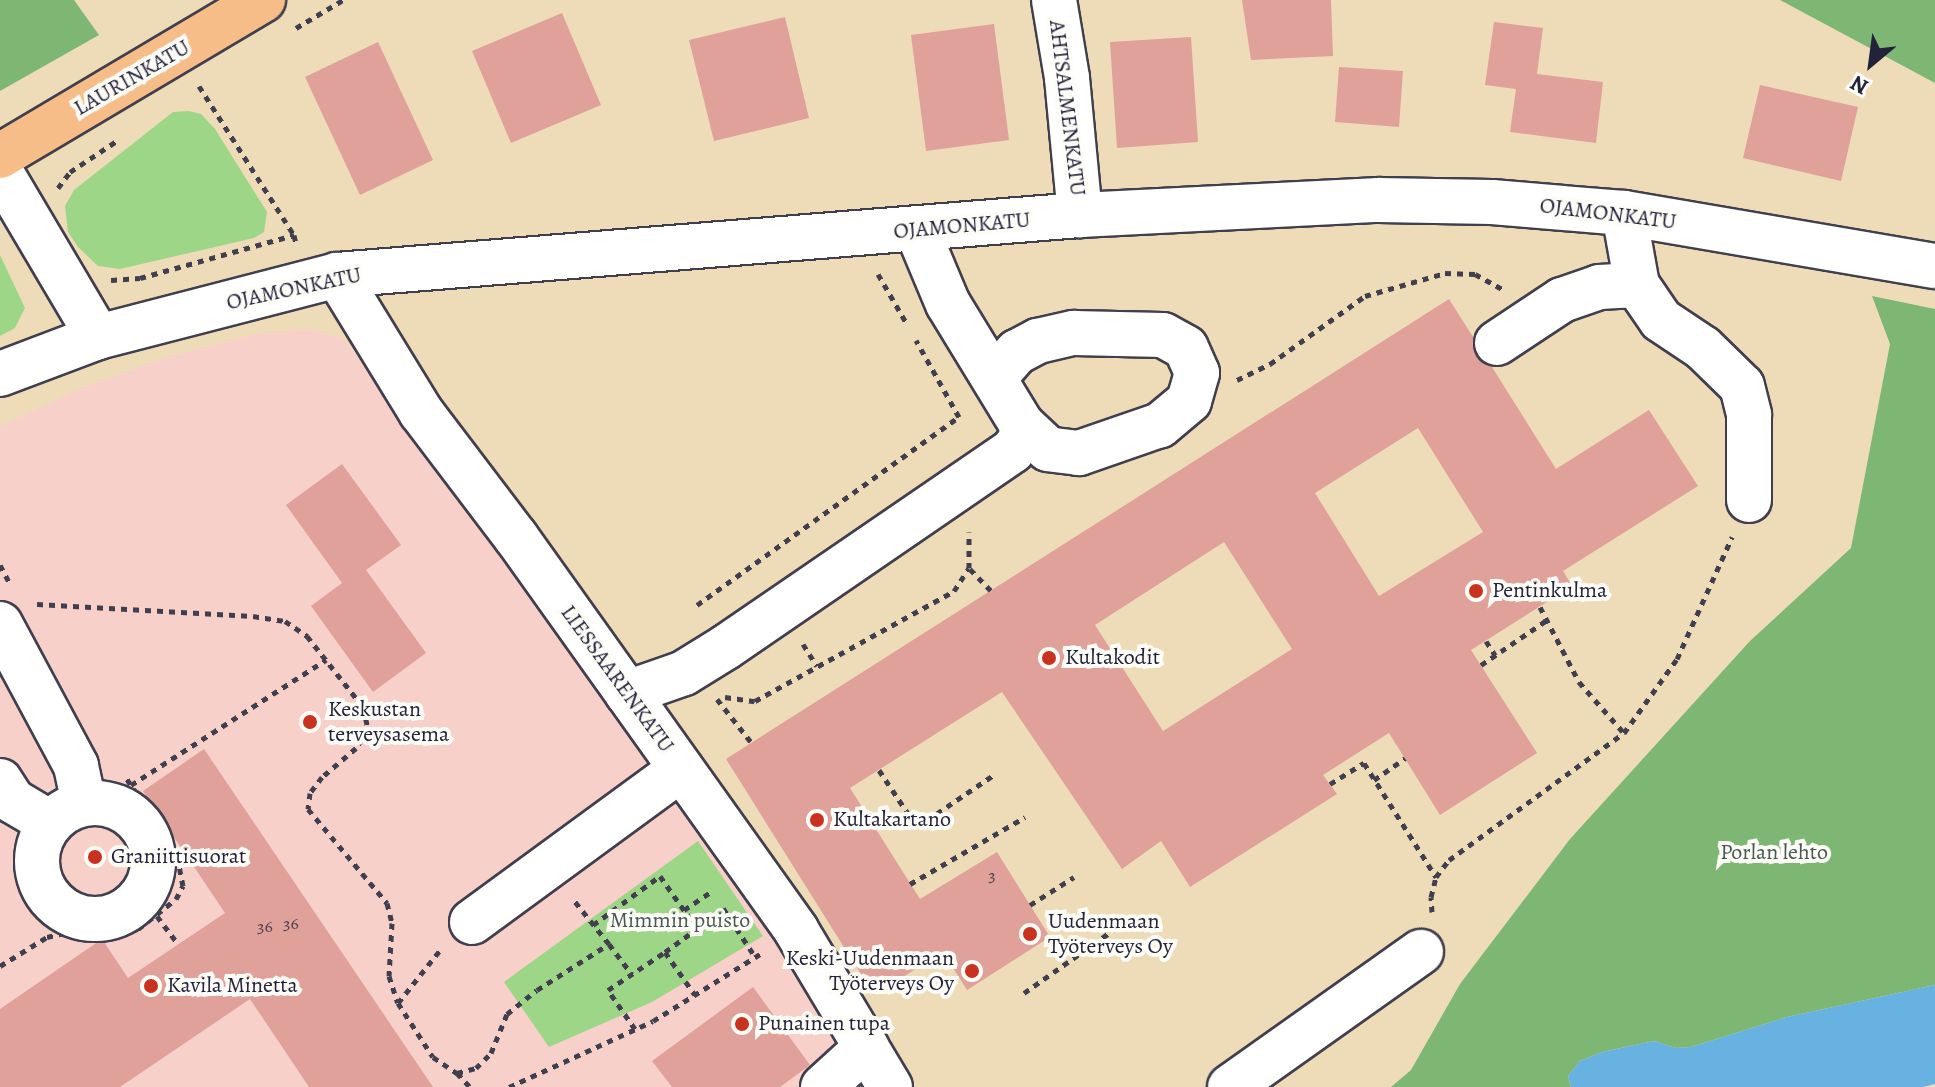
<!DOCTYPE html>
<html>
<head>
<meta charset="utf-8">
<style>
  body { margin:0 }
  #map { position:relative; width:1935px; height:1087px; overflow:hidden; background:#eedcb9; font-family:Alegreya,serif }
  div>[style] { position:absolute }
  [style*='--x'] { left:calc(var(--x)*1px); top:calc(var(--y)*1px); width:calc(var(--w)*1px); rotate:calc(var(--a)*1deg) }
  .built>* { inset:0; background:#f7d0c9 }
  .green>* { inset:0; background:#9ed687 }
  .forest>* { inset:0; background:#7eb774 }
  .water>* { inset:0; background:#67b2e0 }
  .building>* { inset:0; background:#dfa199 }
  .path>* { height:5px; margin-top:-2.5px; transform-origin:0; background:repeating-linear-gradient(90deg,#413e4e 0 6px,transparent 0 12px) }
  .roads { filter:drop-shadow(2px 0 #413e4e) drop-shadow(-2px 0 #413e4e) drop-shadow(0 2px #413e4e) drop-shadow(0 -2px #413e4e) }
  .minor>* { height:44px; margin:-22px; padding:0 22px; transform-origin:22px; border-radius:22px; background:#fff }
  .minor>.ring { margin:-22px; padding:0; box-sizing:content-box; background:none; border:44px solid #fff; border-radius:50% }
  .major>* { height:44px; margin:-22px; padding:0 22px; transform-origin:22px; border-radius:22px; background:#f7bd88 }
  .dots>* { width:22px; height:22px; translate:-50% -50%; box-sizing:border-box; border:4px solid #fdfcf7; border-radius:50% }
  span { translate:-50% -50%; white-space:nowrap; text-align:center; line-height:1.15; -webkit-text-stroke:8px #fdfcf7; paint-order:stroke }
  .number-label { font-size:18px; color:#514252 }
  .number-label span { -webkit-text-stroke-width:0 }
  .street-label { font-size:22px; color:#22223b }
  .poi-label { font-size:22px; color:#22223b }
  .left { translate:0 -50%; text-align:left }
  .right { translate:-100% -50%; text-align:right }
  .park-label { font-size:22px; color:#475852 }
  .north { position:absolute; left:1831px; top:24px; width:80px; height:80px; -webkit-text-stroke:6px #fdfcf7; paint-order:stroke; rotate:209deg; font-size:22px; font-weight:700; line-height:32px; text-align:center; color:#22223b }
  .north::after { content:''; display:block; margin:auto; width:28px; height:36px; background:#22223b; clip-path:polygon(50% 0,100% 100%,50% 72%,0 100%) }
</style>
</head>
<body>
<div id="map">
  <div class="built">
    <i style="clip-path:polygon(310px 329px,345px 340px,758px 916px,864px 1087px,0 1087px,0 426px,87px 386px,168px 357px,255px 334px)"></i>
  </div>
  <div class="green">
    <i style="clip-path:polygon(189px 111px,201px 114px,215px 129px,267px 212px,264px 232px,254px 238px,120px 269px,98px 266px,78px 247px,68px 232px,65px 206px,74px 190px,173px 112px)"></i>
    <i style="clip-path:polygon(0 255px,25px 308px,15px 328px,0 336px)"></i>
    <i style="clip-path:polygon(698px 841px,763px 936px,652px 1002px,549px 1047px,504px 982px)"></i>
  </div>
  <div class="forest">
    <i style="clip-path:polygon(0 0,74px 0,99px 35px,0 91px)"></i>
    <i style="clip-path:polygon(1780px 0,1935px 0,1935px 83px)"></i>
    <i style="clip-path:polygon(1872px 296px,1935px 309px,1935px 985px,1787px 1017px,1691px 1047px,1676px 1048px,1654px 1041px,1602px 1052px,1580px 1061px,1568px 1076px,1571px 1087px,1391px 1087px,1411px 1070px,1460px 984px,1570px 839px,1750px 641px,1851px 548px,1890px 344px)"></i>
  </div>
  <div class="water">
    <i style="clip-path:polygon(1935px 985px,1935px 1084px,1923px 1087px,1571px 1087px,1568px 1076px,1580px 1061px,1602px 1052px,1654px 1041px,1676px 1048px,1691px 1047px,1787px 1017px)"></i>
  </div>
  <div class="building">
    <i style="clip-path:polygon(1242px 0,1331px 0,1333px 56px,1251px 60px)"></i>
    <i style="clip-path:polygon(562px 13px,601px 105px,511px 143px,472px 51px)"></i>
    <i style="clip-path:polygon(785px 17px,809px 118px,714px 141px,689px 40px)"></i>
    <i style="clip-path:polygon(1494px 22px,1543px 28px,1537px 74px,1603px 82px,1596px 143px,1510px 132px,1516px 89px,1485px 85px)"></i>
    <i style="clip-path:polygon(994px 24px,1009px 140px,926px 151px,911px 35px)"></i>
    <i style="clip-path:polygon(1191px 37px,1198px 142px,1117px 148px,1110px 42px)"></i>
    <i style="clip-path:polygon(378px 42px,433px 160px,360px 195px,305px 77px)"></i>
    <i style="clip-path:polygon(1339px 67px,1403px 71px,1399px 127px,1335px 122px)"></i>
    <i style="clip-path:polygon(1760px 85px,1858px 107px,1841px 181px,1743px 158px)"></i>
    <i style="clip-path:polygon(evenodd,1449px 299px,1473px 337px,1476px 356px,1492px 367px,1556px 469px,1649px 410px,1698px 486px,1563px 571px,1572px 586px,1471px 650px,1537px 753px,1440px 815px,1389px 733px,1323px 775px,1337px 794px,1190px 887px,1161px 841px,1122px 869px,1002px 692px,850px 788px,920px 899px,997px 852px,1050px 937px,967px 990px,943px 952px,874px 995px,726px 759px,1449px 299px,1418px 428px,1483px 532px,1379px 596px,1315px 493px,1418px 428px,1449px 299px,1224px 542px,1292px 649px,1163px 731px,1095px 625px,1224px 542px)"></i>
    <i style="clip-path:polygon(342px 464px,401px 545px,366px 570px,426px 653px,373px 692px,311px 606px,342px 583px,286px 505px)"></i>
    <i style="clip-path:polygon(204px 749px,433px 1087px,309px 1087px,250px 999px,120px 1087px,0 1087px,0 1009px,102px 939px,128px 978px,225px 913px,143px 791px)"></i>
    <i style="clip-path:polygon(753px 987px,810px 1065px,780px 1087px,672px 1087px,652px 1061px)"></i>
  </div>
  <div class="path">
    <i style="--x:296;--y:28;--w:55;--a:-30.8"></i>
    <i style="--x:199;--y:86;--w:177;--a:57.5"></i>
    <i style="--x:294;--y:235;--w:9;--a:77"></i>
    <i style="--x:58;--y:188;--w:20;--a:-53"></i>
    <i style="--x:70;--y:172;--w:58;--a:-33.7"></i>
    <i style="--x:878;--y:274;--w:58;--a:59.9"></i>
    <i style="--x:111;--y:280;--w:29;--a:-4"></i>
    <i style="--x:140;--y:278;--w:160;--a:-15.6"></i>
    <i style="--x:1237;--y:380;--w:37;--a:-26"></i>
    <i style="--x:1270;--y:364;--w:117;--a:-35.6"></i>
    <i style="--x:1365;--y:296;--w:83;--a:-16"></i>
    <i style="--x:1445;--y:273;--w:30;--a:2"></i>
    <i style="--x:1475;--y:274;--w:31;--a:29"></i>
    <i style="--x:0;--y:565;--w:19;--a:62"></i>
    <i style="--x:970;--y:569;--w:30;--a:46"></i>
    <i style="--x:37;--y:604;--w:216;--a:3.2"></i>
    <i style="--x:253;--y:616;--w:32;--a:9"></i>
    <i style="--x:285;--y:621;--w:27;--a:34"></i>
    <i style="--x:307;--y:636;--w:90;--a:51.7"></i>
    <i style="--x:363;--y:707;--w:23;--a:77"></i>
    <i style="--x:368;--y:729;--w:22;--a:122"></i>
    <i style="--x:356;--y:748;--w:45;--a:139.5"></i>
    <i style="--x:322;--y:777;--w:20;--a:127"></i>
    <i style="--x:310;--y:793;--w:16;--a:97"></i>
    <i style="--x:308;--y:809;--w:123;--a:50"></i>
    <i style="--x:387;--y:903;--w:21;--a:76"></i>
    <i style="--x:392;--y:923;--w:53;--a:93.2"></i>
    <i style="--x:389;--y:976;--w:28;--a:72"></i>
    <i style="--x:398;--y:1003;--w:64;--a:57.1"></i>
    <i style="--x:433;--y:1057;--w:29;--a:34"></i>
    <i style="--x:457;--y:1073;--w:19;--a:47"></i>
    <i style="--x:697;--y:605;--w:322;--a:-35.7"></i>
    <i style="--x:959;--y:417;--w:88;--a:-119.2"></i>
    <i style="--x:1540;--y:607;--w:85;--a:62.5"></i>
    <i style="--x:1579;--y:682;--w:68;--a:48.6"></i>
    <i style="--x:1486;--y:641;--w:17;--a:57"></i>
    <i style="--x:803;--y:644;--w:26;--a:58"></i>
    <i style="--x:1481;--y:665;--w:80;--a:-34.3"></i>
    <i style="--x:725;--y:697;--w:30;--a:8"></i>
    <i style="--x:755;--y:701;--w:227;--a:-28.9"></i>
    <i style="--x:954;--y:591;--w:27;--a:-57"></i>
    <i style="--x:969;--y:568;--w:36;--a:-90"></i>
    <i style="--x:717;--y:699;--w:55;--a:51.7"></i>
    <i style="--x:879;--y:770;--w:69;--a:56.3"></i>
    <i style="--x:917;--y:827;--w:91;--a:-34.2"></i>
    <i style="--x:1374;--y:780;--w:38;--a:-35"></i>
    <i style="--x:1330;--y:784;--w:40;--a:-32"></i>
    <i style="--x:1364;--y:763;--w:135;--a:57.7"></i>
    <i style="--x:131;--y:785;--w:232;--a:-32.7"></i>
    <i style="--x:910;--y:884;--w:133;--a:-30.2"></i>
    <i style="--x:1030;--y:905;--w:52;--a:-32.5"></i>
    <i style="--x:723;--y:908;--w:60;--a:56.6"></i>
    <i style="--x:1432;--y:912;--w:15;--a:-94"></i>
    <i style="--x:1431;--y:897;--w:21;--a:-76"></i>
    <i style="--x:1436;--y:877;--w:21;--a:-53"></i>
    <i style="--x:1449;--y:860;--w:216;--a:-36"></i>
    <i style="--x:1624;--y:733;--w:91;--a:-54.4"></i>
    <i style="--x:1677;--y:659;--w:134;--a:-65.7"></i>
    <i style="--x:157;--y:916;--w:35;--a:53"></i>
    <i style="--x:593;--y:925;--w:83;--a:-36.2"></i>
    <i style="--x:660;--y:876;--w:42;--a:54.8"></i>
    <i style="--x:609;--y:944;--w:38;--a:53"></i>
    <i style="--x:665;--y:952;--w:39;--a:-36"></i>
    <i style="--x:697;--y:929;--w:23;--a:-124"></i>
    <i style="--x:684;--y:910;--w:34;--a:-34"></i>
    <i style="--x:0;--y:966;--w:55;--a:-31.7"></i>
    <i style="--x:47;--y:937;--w:26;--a:-13"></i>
    <i style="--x:72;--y:931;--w:49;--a:2.3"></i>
    <i style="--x:121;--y:933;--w:17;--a:-13"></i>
    <i style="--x:138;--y:929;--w:48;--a:-38.3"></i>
    <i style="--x:176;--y:899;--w:15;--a:-62"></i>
    <i style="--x:183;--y:886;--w:33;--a:-101"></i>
    <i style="--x:177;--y:854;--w:94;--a:-123.7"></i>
    <i style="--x:1024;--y:993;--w:113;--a:-35.2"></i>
    <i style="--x:398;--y:1003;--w:69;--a:-51.5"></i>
    <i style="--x:635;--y:1029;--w:47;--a:-124.7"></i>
    <i style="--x:608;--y:990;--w:69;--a:-33.7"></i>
    <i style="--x:665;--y:952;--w:52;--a:55.1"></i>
    <i style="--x:457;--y:1073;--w:20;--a:-15"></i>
    <i style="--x:476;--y:1068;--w:21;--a:-45"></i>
    <i style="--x:491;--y:1053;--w:42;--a:-67.7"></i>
    <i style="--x:507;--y:1014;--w:38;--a:-39"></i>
    <i style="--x:537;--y:990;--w:85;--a:-32.6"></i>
    <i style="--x:609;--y:944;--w:58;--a:-128.7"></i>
    <i style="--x:509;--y:1087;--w:158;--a:-24.6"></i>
    <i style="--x:653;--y:1021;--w:128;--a:-32"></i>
  </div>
  <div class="roads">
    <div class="minor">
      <i style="--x:1054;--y:0;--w:79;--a:80.5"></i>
      <i style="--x:1067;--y:78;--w:138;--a:84.6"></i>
      <i style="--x:0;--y:171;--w:193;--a:59.4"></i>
      <i style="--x:1624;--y:213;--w:73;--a:79.8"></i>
      <i style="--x:1637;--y:285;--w:42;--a:55.6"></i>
      <i style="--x:1661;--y:320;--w:50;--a:33.7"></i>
      <i style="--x:1703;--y:348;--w:54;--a:44.3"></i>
      <i style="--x:1742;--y:386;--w:30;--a:76"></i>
      <i style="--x:1749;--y:415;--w:85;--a:90"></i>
      <i style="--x:337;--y:275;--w:161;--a:58.5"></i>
      <i style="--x:421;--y:412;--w:157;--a:52.8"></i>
      <i style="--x:516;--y:537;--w:483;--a:54.5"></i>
      <i style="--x:796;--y:930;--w:183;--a:59.1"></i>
      <i style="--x:1497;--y:343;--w:78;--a:-33.5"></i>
      <i style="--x:1562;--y:300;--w:39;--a:-19"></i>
      <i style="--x:1599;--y:287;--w:38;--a:-3"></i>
      <i style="--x:0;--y:374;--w:105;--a:-20.7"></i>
      <i style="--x:98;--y:337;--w:247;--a:-14.5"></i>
      <i style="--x:337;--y:275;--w:745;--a:-4.62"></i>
      <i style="--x:1080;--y:215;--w:299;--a:-2.9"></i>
      <i style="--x:1379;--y:200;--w:113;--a:1"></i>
      <i style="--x:1492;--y:202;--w:132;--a:4.8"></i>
      <i style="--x:1624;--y:213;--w:315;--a:9.7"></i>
      <i style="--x:994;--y:378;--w:35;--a:-49"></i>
      <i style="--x:1017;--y:352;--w:24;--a:-28"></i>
      <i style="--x:1038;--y:341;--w:37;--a:-13"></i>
      <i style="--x:1074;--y:333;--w:89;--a:1.3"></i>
      <i style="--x:1163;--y:335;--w:26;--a:29"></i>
      <i style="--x:1186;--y:348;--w:27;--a:66"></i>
      <i style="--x:1197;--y:373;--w:29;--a:106"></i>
      <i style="--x:1189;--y:401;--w:38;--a:140"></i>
      <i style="--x:1160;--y:425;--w:86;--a:160.9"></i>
      <i style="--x:1079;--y:453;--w:31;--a:-173"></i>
      <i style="--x:1048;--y:449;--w:35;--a:-137"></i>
      <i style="--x:0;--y:624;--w:161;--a:61.8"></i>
      <i style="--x:76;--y:766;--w:38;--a:78"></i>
      <i style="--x:627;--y:693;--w:60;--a:-19.3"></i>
      <i style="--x:684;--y:673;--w:49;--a:-31.8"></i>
      <i style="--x:726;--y:647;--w:347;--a:-34.4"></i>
      <i style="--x:1012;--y:451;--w:14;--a:-51"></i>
      <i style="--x:1021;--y:440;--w:15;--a:-86"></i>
      <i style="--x:1022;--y:425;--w:142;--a:-121.4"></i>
      <i style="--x:948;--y:304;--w:80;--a:-112.7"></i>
      <i style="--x:0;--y:781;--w:24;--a:57"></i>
      <i style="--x:13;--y:801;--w:43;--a:30.7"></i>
      <i class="ring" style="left:37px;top:803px;width:72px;height:72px"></i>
      <i style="--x:472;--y:922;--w:259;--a:-36.2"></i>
      <i style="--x:823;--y:1087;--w:59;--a:-42.3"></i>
      <i style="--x:1230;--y:1087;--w:234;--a:-35.3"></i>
    </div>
    <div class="major">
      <i style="--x:0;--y:156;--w:306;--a:-30.7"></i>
    </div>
  </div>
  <div class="dots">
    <i style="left:1476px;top:591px;background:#c8321e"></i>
    <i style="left:1049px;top:658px;background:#c8321e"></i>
    <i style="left:310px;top:722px;background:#c8321e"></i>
    <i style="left:817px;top:820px;background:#c8321e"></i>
    <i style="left:95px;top:857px;background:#c8321e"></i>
    <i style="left:1030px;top:934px;background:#c8321e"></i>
    <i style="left:972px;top:971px;background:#c8321e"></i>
    <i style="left:151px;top:986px;background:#c8321e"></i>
    <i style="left:742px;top:1024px;background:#c8321e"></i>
  </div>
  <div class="number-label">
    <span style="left:992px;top:875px">3</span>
    <span style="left:291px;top:923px">36</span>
    <span style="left:265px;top:926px">36</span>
  </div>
  <div class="street-label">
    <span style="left:132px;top:78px;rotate:-30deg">LAURINKATU</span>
    <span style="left:1067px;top:108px;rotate:83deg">AHTSALMENKATU</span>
    <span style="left:1608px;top:214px;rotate:7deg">OJAMONKATU</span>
    <span style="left:962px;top:226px;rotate:-5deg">OJAMONKATU</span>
    <span style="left:294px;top:289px;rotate:-12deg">OJAMONKATU</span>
    <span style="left:617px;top:679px;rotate:54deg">LIESSAARENKATU</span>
  </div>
  <div class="poi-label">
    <span class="left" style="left:1492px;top:591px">Pentinkulma</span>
    <span class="left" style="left:1065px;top:658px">Kultakodit</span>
    <span class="left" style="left:328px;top:722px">Keskustan<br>terveysasema</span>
    <span class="left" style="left:833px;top:820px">Kultakartano</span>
    <span class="left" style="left:111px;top:857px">Graniittisuorat</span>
    <span class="left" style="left:1048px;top:934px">Uudenmaan<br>Työterveys Oy</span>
    <span class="right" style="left:954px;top:971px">Keski-Uudenmaan<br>Työterveys Oy</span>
    <span class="left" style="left:167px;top:986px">Kavila Minetta</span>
    <span class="left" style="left:758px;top:1024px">Punainen tupa</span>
  </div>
  <div class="park-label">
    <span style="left:1774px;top:853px">Porlan lehto</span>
    <span style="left:680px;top:921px">Mimmin puisto</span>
  </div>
  <div class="north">N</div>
</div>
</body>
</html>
